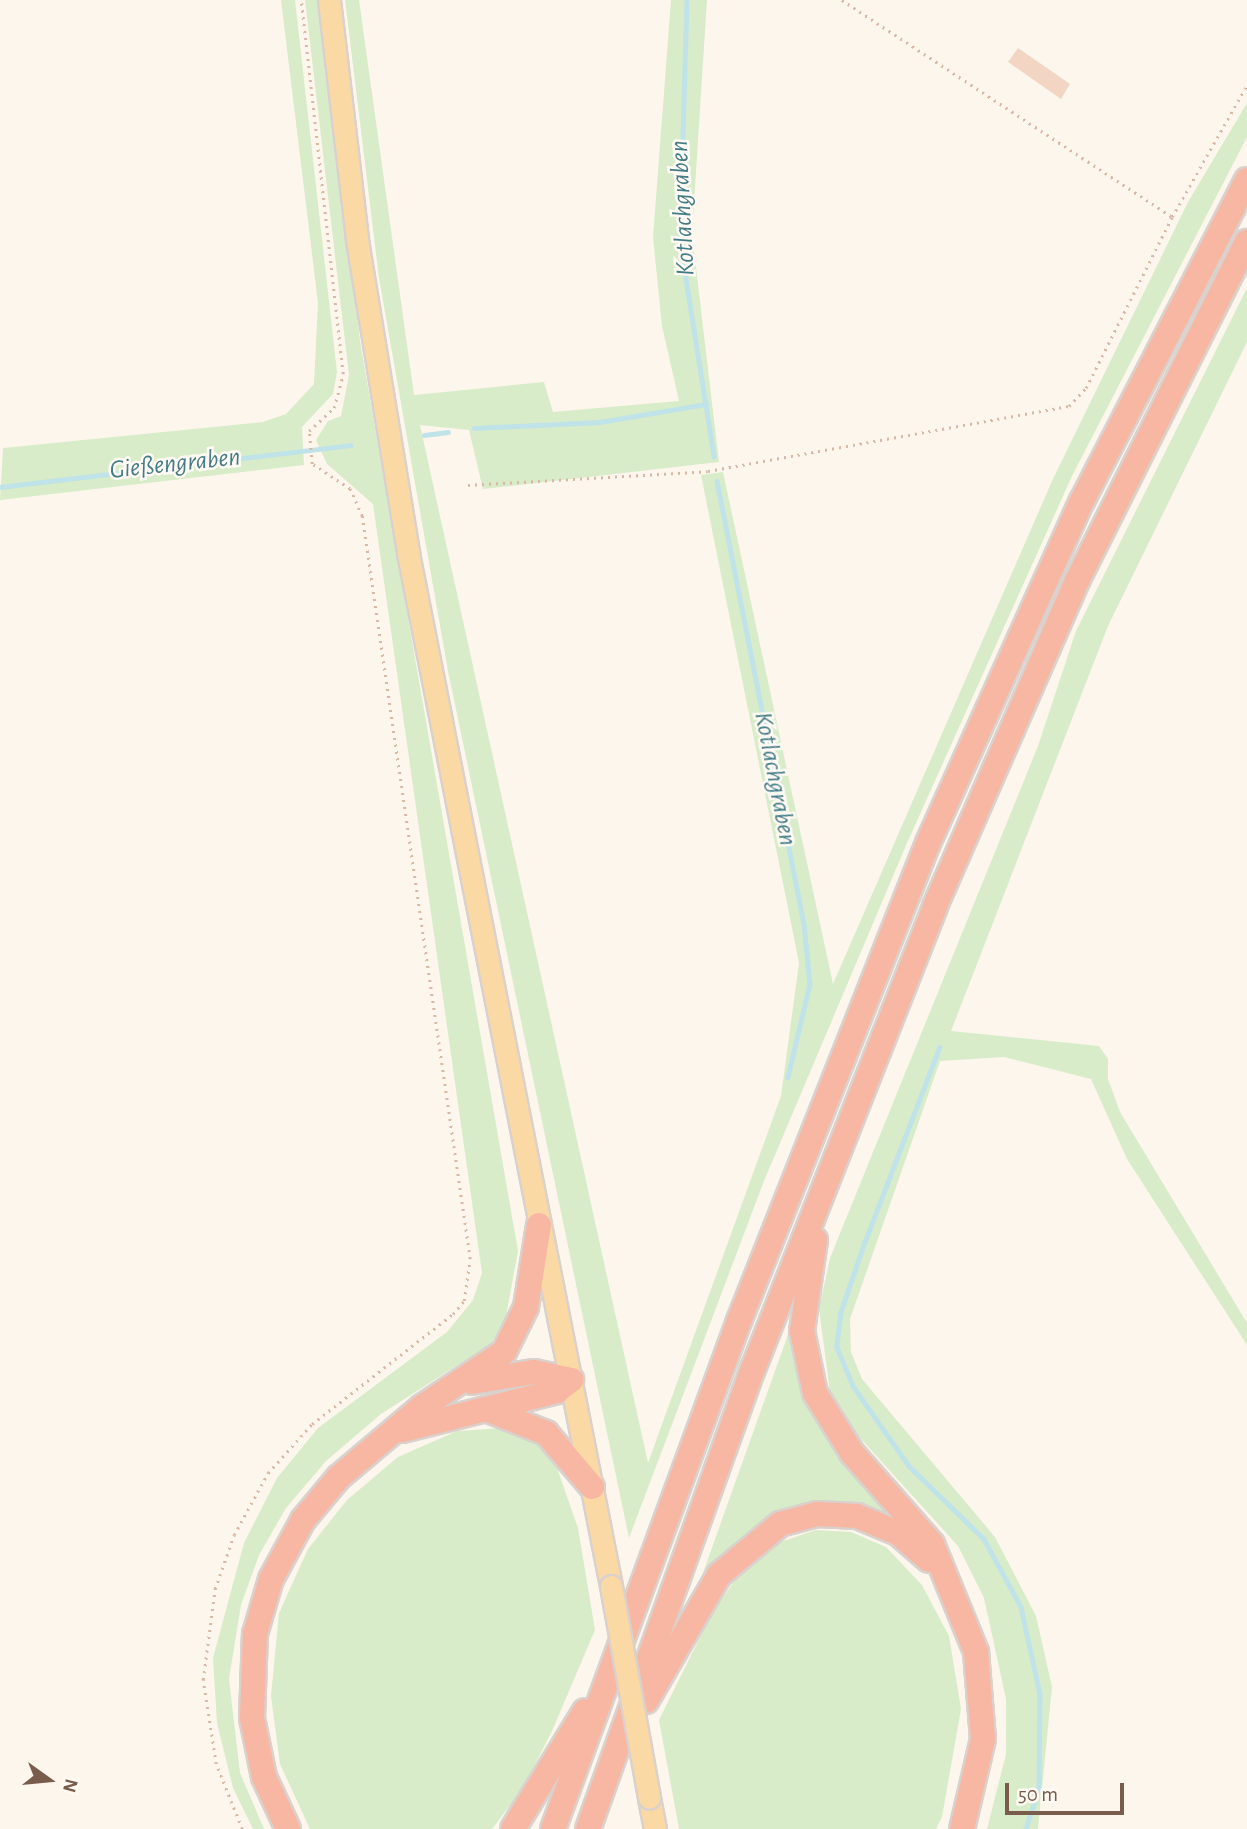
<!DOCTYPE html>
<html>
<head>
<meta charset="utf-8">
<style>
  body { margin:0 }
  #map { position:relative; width:1247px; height:1829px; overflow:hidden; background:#fdf6ec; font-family:"Alegreya Sans",sans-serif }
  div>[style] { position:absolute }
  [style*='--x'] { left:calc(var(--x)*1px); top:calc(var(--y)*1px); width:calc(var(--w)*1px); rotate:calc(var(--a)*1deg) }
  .green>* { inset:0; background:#d8ecc9 }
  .stream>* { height:4.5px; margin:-2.25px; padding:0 2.25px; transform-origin:2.25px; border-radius:2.25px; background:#bfe3e8 }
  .building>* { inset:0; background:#f3d5c3 }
  .path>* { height:2.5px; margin-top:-1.25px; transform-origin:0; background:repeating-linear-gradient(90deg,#d9b8a5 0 2px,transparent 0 7px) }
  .roads { filter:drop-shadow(2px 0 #dad1cd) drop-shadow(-2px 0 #dad1cd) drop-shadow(0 2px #dad1cd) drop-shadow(0 -2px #dad1cd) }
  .major>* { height:21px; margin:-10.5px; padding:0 10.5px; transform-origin:10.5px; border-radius:10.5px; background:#fbd9a5 }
  .highway>* { height:24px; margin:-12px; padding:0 12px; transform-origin:12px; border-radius:12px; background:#f7b7a3 }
  .bridges { filter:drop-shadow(2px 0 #dad1cd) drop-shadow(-2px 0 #dad1cd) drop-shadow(0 2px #dad1cd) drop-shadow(0 -2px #dad1cd) }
  .major-bridge>* { height:21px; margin:-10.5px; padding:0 10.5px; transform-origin:10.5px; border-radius:10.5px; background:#fbd9a5 }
  span { translate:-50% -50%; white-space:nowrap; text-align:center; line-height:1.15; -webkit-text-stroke:5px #fffaf3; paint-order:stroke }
  .water-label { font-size:26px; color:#437c86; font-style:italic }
  .north { position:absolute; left:14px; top:1745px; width:70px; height:70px; -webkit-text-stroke:5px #fffaf3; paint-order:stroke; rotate:105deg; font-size:19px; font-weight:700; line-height:28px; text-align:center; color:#7a5c4d }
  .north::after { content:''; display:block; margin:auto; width:24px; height:32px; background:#7a5c4d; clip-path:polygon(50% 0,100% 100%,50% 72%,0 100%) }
  .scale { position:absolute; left:1005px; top:1783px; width:119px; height:32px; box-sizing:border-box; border:4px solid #7a5c4d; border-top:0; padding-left:9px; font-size:21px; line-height:24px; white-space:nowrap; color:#7a5c4d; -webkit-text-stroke:5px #fffaf3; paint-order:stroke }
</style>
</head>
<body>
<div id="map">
  <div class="green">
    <i style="clip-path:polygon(281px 0,295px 0,337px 372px,333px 394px,302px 427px,304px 465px,0 500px,3px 448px,263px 422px,286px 414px,314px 384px,318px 303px)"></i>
    <i style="clip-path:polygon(305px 0,320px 0,360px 341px,518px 1251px,506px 1316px,492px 1343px,381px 1414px,326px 1461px,286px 1508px,259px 1555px,241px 1605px,229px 1679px,240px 1773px,264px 1829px,253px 1829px,233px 1788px,217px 1723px,213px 1658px,244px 1543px,277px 1478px,318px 1428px,447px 1332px,473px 1300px,482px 1273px,373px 504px,327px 464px,316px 440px,328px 421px,341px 416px,349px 375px)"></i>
    <i style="clip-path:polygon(345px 0,359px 0,414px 395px,544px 382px,553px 412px,679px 401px,662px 326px,653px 237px,671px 0,707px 0,692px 234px,719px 462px,483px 489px,469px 430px,420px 425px,648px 1463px,781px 1096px,799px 963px,701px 475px,723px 472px,833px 984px,1052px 481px,1188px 202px,1247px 103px,1247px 137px,1072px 476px,907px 843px,764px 1181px,629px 1538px,448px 671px,379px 278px)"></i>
    <i style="clip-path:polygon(1247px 288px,1247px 342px,1108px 626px,951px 1031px,1099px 1046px,1108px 1059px,1108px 1079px,1120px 1112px,1247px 1323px,1247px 1345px,1127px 1159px,1091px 1079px,1004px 1057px,940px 1061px,850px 1319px,851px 1352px,862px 1379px,995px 1537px,1036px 1616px,1052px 1687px,1038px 1829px,987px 1829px,1006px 1754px,1006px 1699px,984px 1598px,958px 1546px,852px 1429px,830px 1392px,819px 1309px,830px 1258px,1038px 746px,1076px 631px)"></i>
    <i style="clip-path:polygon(790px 1329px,906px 1526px,776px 1516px,742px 1538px,694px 1598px)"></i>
    <i style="clip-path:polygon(503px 1428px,536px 1442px,556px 1465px,578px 1528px,595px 1630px,552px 1731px,522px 1790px,492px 1829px,310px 1829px,280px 1764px,271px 1696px,279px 1613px,308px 1549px,347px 1500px,398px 1457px,457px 1431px)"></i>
    <i style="clip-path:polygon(816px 1530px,851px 1532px,886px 1547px,922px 1585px,949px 1636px,961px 1709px,942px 1817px,936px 1829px,679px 1829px,659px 1720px,711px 1615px,737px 1577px,777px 1543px)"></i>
  </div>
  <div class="stream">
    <i style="--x:687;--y:0;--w:241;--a:91.7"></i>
    <i style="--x:680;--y:241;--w:218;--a:81"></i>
    <i style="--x:474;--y:428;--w:126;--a:-2.7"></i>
    <i style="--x:600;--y:422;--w:108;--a:-9.6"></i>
    <i style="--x:424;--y:435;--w:24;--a:-7"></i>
    <i style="--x:717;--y:481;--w:451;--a:78.9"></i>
    <i style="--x:804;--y:924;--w:60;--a:84.3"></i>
    <i style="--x:810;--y:984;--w:96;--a:103.3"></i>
    <i style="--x:0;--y:487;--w:353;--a:-6.8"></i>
    <i style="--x:940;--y:1047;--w:209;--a:111"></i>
    <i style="--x:865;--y:1242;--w:74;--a:108.9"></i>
    <i style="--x:841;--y:1312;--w:35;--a:97"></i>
    <i style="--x:837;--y:1347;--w:42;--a:67.7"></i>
    <i style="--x:853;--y:1386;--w:98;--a:55"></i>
    <i style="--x:909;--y:1466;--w:105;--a:44.2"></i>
    <i style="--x:984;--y:1539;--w:77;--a:61.4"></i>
    <i style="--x:1021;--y:1607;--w:89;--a:77.7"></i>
    <i style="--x:1040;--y:1694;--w:95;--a:90.6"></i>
    <i style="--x:1039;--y:1789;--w:42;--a:108"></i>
  </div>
  <div class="building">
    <i style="clip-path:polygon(1018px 48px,1070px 84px,1061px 99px,1008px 62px)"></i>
  </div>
  <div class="path">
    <i style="--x:842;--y:0;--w:395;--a:33.3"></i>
    <i style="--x:1172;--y:217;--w:152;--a:-60.4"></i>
    <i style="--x:468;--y:485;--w:240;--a:-3.3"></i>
    <i style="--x:708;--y:471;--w:367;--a:-10.2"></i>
    <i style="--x:1069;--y:406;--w:25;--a:-47"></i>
    <i style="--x:1086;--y:388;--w:191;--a:-63.3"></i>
    <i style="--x:242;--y:1829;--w:70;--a:-111.8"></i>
    <i style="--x:216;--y:1764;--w:85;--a:-98.8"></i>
    <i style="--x:203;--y:1680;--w:92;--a:-82.5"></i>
    <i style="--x:215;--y:1589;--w:57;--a:-70.6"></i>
    <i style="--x:234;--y:1535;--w:71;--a:-61.3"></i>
    <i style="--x:268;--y:1473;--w:66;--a:-48.1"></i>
    <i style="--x:312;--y:1424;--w:179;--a:-38"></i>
    <i style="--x:453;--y:1314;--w:17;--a:-50"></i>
    <i style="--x:464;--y:1301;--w:42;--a:-81.9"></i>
    <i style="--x:470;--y:1259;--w:751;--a:-98.27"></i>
    <i style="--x:362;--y:516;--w:30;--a:-114"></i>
    <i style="--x:350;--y:489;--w:45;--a:-146.7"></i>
    <i style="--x:312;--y:464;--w:33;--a:-95"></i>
    <i style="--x:309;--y:431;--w:34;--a:-43"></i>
    <i style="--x:334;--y:408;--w:35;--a:-75"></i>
    <i style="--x:343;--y:374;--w:376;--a:-96.4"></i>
  </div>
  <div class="roads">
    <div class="major">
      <i style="--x:329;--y:0;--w:242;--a:83.3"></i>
      <i style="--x:357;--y:240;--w:317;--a:80.7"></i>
      <i style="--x:408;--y:553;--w:1053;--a:78.88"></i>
      <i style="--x:649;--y:1798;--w:32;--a:79"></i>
    </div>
    <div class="highway">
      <i style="--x:815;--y:1240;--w:92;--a:98.1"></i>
      <i style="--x:802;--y:1331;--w:63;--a:78.2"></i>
      <i style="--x:815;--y:1393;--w:70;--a:58.3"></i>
      <i style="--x:852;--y:1453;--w:121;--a:48.7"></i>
      <i style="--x:932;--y:1544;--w:117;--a:67.8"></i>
      <i style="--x:976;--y:1652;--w:87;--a:85.4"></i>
      <i style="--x:983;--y:1739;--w:92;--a:103.1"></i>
      <i style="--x:472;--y:1382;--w:63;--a:-9.2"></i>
      <i style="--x:534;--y:1372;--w:38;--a:12"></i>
      <i style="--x:486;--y:1409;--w:65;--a:21.8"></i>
      <i style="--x:546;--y:1433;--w:71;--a:49.6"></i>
      <i style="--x:402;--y:1430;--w:160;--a:-14.1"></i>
      <i style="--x:557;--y:1391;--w:18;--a:-38"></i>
      <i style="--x:646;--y:1701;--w:146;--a:-59.9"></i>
      <i style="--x:719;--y:1575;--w:80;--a:-39.9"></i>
      <i style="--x:780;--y:1524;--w:38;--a:-15"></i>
      <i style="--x:817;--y:1514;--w:40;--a:2.9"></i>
      <i style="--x:857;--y:1516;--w:44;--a:22.5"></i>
      <i style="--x:898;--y:1533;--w:41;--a:41.1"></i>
      <i style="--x:288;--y:1829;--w:57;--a:-114.8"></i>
      <i style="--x:264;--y:1777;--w:60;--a:-101.5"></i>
      <i style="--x:252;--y:1718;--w:84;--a:-88"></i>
      <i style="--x:255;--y:1634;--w:57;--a:-73.8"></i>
      <i style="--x:271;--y:1579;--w:67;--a:-61.5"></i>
      <i style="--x:303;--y:1520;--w:56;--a:-50.1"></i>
      <i style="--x:339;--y:1477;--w:109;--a:-40.1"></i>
      <i style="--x:422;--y:1407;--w:99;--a:-33.9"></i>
      <i style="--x:504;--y:1352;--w:50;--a:-63.9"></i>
      <i style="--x:526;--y:1307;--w:83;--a:-81"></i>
      <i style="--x:513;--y:1829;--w:138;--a:-58.6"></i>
      <i style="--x:553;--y:1829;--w:541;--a:-69.89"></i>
      <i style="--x:739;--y:1321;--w:514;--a:-68.43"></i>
      <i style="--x:928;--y:843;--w:375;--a:-65.8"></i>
      <i style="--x:1082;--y:501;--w:361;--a:-62.8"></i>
      <i style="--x:588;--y:1829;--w:489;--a:-70.3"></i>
      <i style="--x:753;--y:1369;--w:497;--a:-68.5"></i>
      <i style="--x:935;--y:906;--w:357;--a:-66.4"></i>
      <i style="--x:1078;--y:579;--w:377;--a:-63.4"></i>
    </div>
  </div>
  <div class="bridges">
    <div class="major-bridge">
      <i style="--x:611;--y:1586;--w:215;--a:79.8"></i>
    </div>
  </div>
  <div class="water-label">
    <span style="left:683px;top:208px;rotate:-93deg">Kotlachgraben</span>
    <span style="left:175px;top:464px;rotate:-6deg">Gießengraben</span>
    <span style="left:775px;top:779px;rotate:79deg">Kotlachgraben</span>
  </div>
  <div class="north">N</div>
  <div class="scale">50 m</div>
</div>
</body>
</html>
